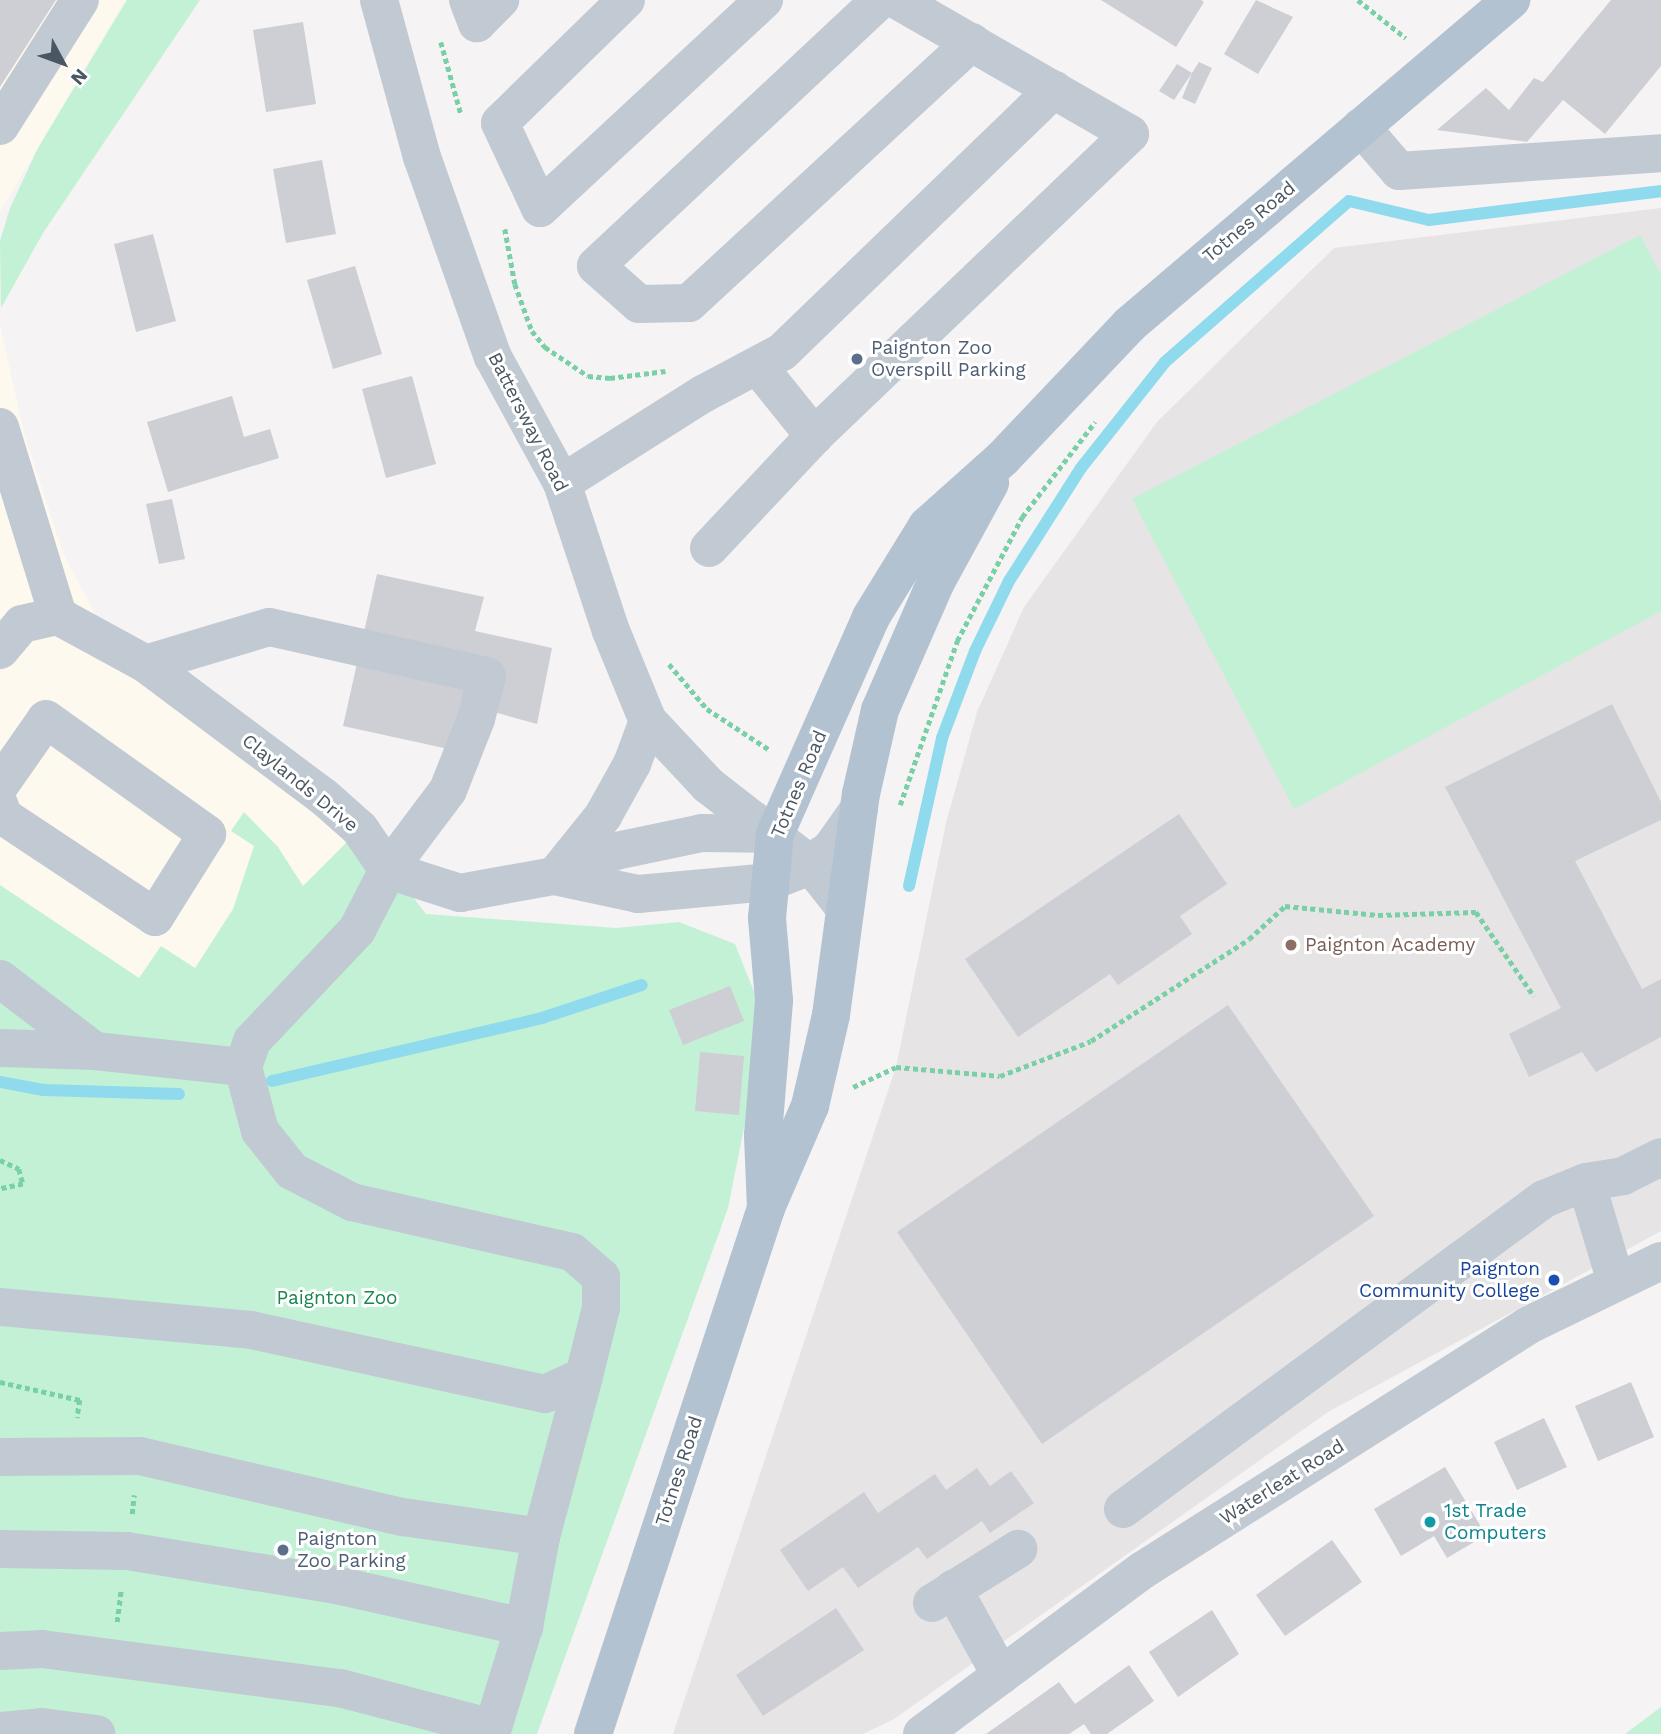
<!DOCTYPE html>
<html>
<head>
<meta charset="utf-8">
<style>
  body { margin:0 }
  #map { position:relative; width:1661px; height:1734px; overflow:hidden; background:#f5f3f3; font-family:"Work Sans",sans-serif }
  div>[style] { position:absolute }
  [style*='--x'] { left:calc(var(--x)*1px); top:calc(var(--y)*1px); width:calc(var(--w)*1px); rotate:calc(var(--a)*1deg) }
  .commercial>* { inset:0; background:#fdf9ef }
  .education>* { inset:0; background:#e6e4e5 }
  .green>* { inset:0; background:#c3f1d5 }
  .stream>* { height:12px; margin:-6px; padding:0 6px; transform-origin:6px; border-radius:6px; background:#90daee }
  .building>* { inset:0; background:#cdcfd5 }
  .path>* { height:4.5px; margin-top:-2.25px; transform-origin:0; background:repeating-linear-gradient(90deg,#7ad0a6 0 5px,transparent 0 8.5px) }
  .minor>* { height:38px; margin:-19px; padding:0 19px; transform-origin:19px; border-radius:19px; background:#c1cad2 }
  .major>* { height:38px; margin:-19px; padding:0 19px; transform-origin:19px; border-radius:19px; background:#b3c2d1 }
  .dots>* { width:19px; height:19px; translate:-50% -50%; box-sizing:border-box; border:4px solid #fff; border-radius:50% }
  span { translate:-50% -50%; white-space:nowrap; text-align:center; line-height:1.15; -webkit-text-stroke:6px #fff; paint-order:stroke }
  .street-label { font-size:19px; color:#4a5661 }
  .service-label { font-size:19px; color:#4e5e75 }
  .left { translate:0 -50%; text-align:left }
  .education-label { font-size:19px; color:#785e54 }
  .transit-label { font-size:19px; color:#164399 }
  .right { translate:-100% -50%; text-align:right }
  .park-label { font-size:19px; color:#17864f }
  .culture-label { font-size:19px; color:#0d838f }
  .north { position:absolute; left:28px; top:28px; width:70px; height:70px; -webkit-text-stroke:5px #fff; paint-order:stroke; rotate:131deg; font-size:19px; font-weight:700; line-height:28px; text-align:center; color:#4a5661 }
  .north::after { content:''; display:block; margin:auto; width:24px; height:32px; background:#4a5661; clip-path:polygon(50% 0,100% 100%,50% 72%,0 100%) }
</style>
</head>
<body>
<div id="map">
  <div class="commercial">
    <i style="clip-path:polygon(0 0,125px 0,0 212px)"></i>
    <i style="clip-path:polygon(0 325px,24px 433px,63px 553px,110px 642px,360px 829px,200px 991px,139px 978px,0 886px)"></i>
  </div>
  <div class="education">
    <i style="clip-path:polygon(1661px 208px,1661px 1231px,1328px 1412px,894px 1719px,863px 1734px,673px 1734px,896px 1067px,946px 823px,977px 712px,1024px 607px,1157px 422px,1334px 248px)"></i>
  </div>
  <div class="green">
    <i style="clip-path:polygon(127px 0,200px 0,43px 233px,1px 308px,0 241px,10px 208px,38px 148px)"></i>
    <i style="clip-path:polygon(1640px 235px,1661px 275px,1661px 611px,1294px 809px,1132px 499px)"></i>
    <i style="clip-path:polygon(244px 812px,278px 847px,303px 886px,360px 829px,426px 914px,616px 928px,679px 922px,735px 944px,757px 999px,745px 1123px,728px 1208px,537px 1734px,0 1734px,0 885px,139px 978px,161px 946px,195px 968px,233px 909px,254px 846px,231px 831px)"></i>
    <i style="clip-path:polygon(1661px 1707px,1661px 1734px,1625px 1734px)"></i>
  </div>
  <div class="stream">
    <i style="--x:909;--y:886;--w:152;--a:-77.4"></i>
    <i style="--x:942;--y:738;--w:93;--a:-69.2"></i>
    <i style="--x:975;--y:651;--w:78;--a:-64.1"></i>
    <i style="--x:1009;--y:581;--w:134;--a:-57.5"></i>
    <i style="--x:1081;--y:468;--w:135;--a:-51.6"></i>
    <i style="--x:1165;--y:362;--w:244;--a:-41.2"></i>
    <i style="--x:1349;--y:201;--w:82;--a:13.4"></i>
    <i style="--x:1429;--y:220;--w:234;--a:-7.1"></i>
    <i style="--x:272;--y:1081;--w:277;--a:-13.1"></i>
    <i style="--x:542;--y:1018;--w:105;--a:-18.3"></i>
    <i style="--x:0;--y:1082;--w:44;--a:10.5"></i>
    <i style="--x:43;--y:1090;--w:136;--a:1.7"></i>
  </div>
  <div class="building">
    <i style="clip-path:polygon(0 0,56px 0,0 87px)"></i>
    <i style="clip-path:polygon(1101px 0,1201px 0,1204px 2px,1176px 47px)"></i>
    <i style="clip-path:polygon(1256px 0,1293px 17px,1258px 74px,1224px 54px)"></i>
    <i style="clip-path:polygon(1611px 0,1661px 0,1661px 66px,1605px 134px,1563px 100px,1527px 142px,1437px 130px,1486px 88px,1509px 110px,1534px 78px,1543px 82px)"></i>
    <i style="clip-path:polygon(303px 22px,316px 104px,266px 112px,253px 30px)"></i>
    <i style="clip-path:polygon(1199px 62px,1212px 68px,1195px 104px,1182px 98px,1192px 73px,1174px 100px,1159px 91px,1177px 64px,1192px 73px)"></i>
    <i style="clip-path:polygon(322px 160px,336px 234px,286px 243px,273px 169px)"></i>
    <i style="clip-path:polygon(153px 234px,176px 321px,136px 332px,114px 244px)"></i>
    <i style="clip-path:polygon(355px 266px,382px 354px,333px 369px,307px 280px)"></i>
    <i style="clip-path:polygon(412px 376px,436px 464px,386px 478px,362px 389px)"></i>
    <i style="clip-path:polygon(232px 396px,244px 437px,270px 429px,279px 458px,168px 492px,147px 422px)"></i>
    <i style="clip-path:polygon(172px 499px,185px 559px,159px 564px,146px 504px)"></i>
    <i style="clip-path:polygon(377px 574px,484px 597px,475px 631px,552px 648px,537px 724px,494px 712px,453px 750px,343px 726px)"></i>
    <i style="clip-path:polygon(1612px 704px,1661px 802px,1661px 820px,1575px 861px,1642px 989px,1661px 979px,1661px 1037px,1596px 1072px,1582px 1052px,1529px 1077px,1509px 1034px,1561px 1008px,1445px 787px)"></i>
    <i style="clip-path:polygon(1179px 814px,1227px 884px,1180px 916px,1192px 934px,1118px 985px,1110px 974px,1018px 1037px,965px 959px)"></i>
    <i style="clip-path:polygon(730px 986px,744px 1021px,683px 1045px,669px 1010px)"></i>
    <i style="clip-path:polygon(1228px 1005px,1374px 1216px,1042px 1444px,897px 1232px)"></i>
    <i style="clip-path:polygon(700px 1052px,744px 1056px,739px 1115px,695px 1111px)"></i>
    <i style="clip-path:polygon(1631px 1382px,1654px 1437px,1598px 1461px,1575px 1406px)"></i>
    <i style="clip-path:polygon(1544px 1418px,1567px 1467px,1517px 1490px,1494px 1442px)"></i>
    <i style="clip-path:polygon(1445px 1467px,1486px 1535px,1447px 1558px,1434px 1536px,1401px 1556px,1374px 1509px)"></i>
    <i style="clip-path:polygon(977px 1468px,990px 1486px,1011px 1471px,1034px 1503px,990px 1533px,982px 1521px,927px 1559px,918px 1547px,858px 1588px,843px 1567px,808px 1591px,780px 1550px,864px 1492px,878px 1513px,935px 1474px,946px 1490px)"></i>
    <i style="clip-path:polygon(1332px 1540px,1362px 1582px,1285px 1636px,1256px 1595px)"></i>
    <i style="clip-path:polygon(836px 1608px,864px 1650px,763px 1716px,736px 1675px)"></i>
    <i style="clip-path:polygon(1212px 1610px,1239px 1654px,1178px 1697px,1149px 1652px)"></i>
    <i style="clip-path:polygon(1129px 1665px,1154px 1701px,1107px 1734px,1091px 1734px,1084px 1724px,1069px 1734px,986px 1734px,1059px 1682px,1075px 1704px)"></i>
  </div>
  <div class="path">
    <i style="--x:1358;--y:0;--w:61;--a:38.4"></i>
    <i style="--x:441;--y:42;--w:75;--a:74.5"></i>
    <i style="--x:505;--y:229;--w:56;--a:79.7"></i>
    <i style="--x:515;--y:284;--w:50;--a:70.1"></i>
    <i style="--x:532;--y:331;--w:21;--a:51"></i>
    <i style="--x:545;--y:347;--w:52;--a:34"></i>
    <i style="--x:588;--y:376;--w:22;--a:5"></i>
    <i style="--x:610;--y:378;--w:56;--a:-7.1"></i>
    <i style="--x:669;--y:664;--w:59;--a:49.8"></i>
    <i style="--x:707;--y:709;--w:75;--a:33.1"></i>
    <i style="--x:900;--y:805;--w:174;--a:-70.8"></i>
    <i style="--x:957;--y:641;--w:140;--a:-62.3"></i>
    <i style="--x:1022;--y:517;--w:120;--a:-52.5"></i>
    <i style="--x:853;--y:1087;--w:47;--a:-24.9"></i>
    <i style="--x:896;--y:1067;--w:104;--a:4.9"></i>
    <i style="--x:1000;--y:1076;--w:97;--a:-21"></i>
    <i style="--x:1091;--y:1041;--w:188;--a:-32.8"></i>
    <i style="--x:1249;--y:939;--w:49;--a:-42.5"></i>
    <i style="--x:1285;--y:906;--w:93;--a:5.5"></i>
    <i style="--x:1378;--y:915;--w:98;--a:-1.8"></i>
    <i style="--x:1476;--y:912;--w:102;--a:55.4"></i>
    <i style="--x:0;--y:1160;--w:21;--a:25"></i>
    <i style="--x:19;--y:1169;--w:16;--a:75"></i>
    <i style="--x:23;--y:1184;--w:24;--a:168"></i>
    <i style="--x:0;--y:1382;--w:82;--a:12.7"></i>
    <i style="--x:80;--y:1400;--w:18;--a:99"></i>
    <i style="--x:132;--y:1514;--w:19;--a:-84"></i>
    <i style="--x:117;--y:1622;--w:33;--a:-83"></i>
  </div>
  <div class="minor">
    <i style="--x:379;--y:0;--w:163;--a:74.7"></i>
    <i style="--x:422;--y:157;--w:212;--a:70.5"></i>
    <i style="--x:493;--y:357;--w:144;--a:61.3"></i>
    <i style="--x:562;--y:483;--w:156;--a:71.7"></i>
    <i style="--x:611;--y:631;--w:97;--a:67.7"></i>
    <i style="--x:648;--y:721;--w:88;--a:46.8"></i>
    <i style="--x:708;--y:785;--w:129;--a:37.8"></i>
    <i style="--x:810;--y:864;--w:55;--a:51.7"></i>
    <i style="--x:468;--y:0;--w:25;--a:69"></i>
    <i style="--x:477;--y:23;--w:33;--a:-45"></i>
    <i style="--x:626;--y:0;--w:176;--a:135.7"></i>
    <i style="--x:500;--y:123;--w:94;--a:64.8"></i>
    <i style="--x:540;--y:208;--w:306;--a:-42.9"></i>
    <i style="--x:880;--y:0;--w:389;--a:136.9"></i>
    <i style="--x:596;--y:266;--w:57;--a:41.5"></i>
    <i style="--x:639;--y:304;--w:50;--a:-1.1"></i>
    <i style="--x:689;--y:303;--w:385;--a:-42.7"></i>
    <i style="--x:0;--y:126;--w:149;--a:-57.6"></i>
    <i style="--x:1361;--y:127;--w:58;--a:49.2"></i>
    <i style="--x:1399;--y:171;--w:263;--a:-3.9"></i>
    <i style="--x:758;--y:366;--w:90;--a:51.3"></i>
    <i style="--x:814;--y:436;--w:437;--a:-43.7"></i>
    <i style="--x:1130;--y:134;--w:269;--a:-150.1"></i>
    <i style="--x:0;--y:427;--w:198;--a:72.9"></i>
    <i style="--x:562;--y:483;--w:167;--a:-32.3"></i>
    <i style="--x:703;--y:394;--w:89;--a:-28"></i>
    <i style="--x:782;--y:352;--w:378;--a:-44"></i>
    <i style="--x:709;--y:548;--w:154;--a:-46.8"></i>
    <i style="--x:58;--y:616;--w:100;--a:28.6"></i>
    <i style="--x:146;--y:664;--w:222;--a:36.8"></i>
    <i style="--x:324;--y:797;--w:48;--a:41.6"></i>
    <i style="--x:360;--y:829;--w:50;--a:55.7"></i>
    <i style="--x:388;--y:870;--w:76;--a:17.7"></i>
    <i style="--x:460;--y:893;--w:96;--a:-10.3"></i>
    <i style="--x:554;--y:876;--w:67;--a:-22"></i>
    <i style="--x:616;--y:851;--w:88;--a:-11.8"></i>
    <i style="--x:702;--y:833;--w:73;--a:0.8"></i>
    <i style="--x:0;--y:650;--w:34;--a:-50"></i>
    <i style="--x:22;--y:624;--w:37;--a:-13"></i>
    <i style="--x:0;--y:785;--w:80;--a:-55.1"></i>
    <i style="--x:46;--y:719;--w:198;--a:35.5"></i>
    <i style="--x:207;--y:834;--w:98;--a:122.1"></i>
    <i style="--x:155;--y:917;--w:182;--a:-146.4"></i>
    <i style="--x:3;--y:816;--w:10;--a:-107"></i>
    <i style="--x:558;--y:872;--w:72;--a:-51.2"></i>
    <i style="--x:603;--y:816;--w:60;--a:-60.9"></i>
    <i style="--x:632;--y:764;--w:46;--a:-69.6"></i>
    <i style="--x:554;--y:876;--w:86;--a:12.1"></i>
    <i style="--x:638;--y:894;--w:133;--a:-5.2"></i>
    <i style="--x:770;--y:882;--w:32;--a:-22"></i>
    <i style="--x:800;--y:870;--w:36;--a:-34"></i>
    <i style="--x:830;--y:850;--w:50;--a:-54.7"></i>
    <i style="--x:0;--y:979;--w:119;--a:37.2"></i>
    <i style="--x:0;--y:1048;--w:95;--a:1.8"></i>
    <i style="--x:95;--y:1051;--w:149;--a:6.2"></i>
    <i style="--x:1616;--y:1282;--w:104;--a:-106.7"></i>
    <i style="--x:1586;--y:1182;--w:37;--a:-9"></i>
    <i style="--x:1623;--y:1176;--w:42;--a:-26.6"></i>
    <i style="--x:0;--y:1307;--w:252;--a:5.2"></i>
    <i style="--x:251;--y:1330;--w:301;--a:12.3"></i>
    <i style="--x:545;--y:1394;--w:43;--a:-24.8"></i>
    <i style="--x:584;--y:1376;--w:70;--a:-76"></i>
    <i style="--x:601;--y:1308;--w:31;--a:-90"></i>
    <i style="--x:601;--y:1277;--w:38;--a:-139"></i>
    <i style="--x:572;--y:1252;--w:226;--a:-167.2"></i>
    <i style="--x:352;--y:1202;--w:68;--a:-152.7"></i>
    <i style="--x:292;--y:1171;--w:51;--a:-128.7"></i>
    <i style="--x:260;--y:1131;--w:66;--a:-104.9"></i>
    <i style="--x:243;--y:1067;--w:28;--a:-71"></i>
    <i style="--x:252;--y:1041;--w:153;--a:-46.6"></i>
    <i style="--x:357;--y:930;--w:68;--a:-62.7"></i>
    <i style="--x:388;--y:870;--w:100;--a:-53.1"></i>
    <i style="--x:448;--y:790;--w:76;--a:-68.5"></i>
    <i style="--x:476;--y:719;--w:44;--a:-75.7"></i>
    <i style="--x:487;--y:676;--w:223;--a:-167.3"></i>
    <i style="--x:269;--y:627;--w:128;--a:163.3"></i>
    <i style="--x:0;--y:1457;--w:140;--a:-0.4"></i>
    <i style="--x:140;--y:1456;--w:270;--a:13.1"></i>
    <i style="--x:403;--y:1517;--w:139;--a:8.2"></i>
    <i style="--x:1123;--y:1509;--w:523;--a:-36.37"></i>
    <i style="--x:1544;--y:1199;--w:45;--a:-22"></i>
    <i style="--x:0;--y:1549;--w:127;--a:0.9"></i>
    <i style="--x:127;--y:1551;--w:212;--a:9.2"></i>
    <i style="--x:336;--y:1585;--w:193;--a:12.6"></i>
    <i style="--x:953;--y:1589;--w:99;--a:61.1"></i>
    <i style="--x:932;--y:1603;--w:102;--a:-32.1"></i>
    <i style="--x:0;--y:1651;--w:42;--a:-2.7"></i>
    <i style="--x:42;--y:1649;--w:301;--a:7.5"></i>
    <i style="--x:340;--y:1688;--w:157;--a:14.7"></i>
    <i style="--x:0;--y:1731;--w:42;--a:-5.4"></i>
    <i style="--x:42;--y:1727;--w:55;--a:7.3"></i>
    <i style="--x:491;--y:1734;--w:112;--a:-72.9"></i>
    <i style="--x:524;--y:1627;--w:92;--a:-79.3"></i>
    <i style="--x:541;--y:1537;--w:167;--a:-75"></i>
    <i style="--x:922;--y:1734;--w:275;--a:-36.6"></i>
    <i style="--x:1143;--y:1570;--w:455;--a:-32.4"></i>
    <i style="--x:1527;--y:1326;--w:149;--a:-25.9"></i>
  </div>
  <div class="major">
    <i style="--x:766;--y:1208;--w:73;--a:-92.4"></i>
    <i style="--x:763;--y:1135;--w:135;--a:-85.3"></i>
    <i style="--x:774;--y:1000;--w:82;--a:-94.9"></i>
    <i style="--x:767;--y:918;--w:84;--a:-84.6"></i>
    <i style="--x:775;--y:834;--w:237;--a:-66.1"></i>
    <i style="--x:871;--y:617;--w:107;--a:-58.4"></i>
    <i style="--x:927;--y:526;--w:101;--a:-41.8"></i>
    <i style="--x:1002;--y:459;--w:185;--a:-46.5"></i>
    <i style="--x:1129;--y:325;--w:502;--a:-40.39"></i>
    <i style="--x:593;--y:1734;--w:554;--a:-71.79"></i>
    <i style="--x:766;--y:1208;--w:111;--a:-66.7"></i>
    <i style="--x:810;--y:1106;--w:93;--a:-77"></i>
    <i style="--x:831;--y:1015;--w:223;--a:-82.3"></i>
    <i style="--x:861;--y:794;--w:86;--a:-77.3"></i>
    <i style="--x:880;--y:710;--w:140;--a:-66.4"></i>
    <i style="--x:936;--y:582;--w:113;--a:-61.4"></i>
  </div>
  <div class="dots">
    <i style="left:857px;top:359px;background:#5c6f8a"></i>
    <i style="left:1291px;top:945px;background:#8d6e63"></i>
    <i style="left:1554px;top:1280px;background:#1a4fb4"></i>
    <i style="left:1430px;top:1522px;background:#0f9aa8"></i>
    <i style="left:283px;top:1550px;background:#5c6f8a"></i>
  </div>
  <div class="street-label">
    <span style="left:1249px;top:222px;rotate:-40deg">Totnes Road</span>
    <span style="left:528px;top:422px;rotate:63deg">Battersway Road</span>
    <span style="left:300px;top:783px;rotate:39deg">Claylands Drive</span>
    <span style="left:799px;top:784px;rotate:-67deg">Totnes Road</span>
    <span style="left:679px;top:1471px;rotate:-72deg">Totnes Road</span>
    <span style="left:1282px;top:1482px;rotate:-32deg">Waterleat Road</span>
  </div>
  <div class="service-label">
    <span class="left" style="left:871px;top:359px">Paignton Zoo<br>Overspill Parking</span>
    <span class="left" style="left:297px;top:1550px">Paignton<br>Zoo Parking</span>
  </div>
  <div class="education-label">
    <span class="left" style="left:1305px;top:945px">Paignton Academy</span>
  </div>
  <div class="transit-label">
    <span class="right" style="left:1540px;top:1280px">Paignton<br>Community College</span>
  </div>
  <div class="park-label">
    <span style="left:337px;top:1298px">Paignton Zoo</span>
  </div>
  <div class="culture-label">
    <span class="left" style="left:1444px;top:1522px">1st Trade<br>Computers</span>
  </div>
  <div class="north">N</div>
</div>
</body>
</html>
